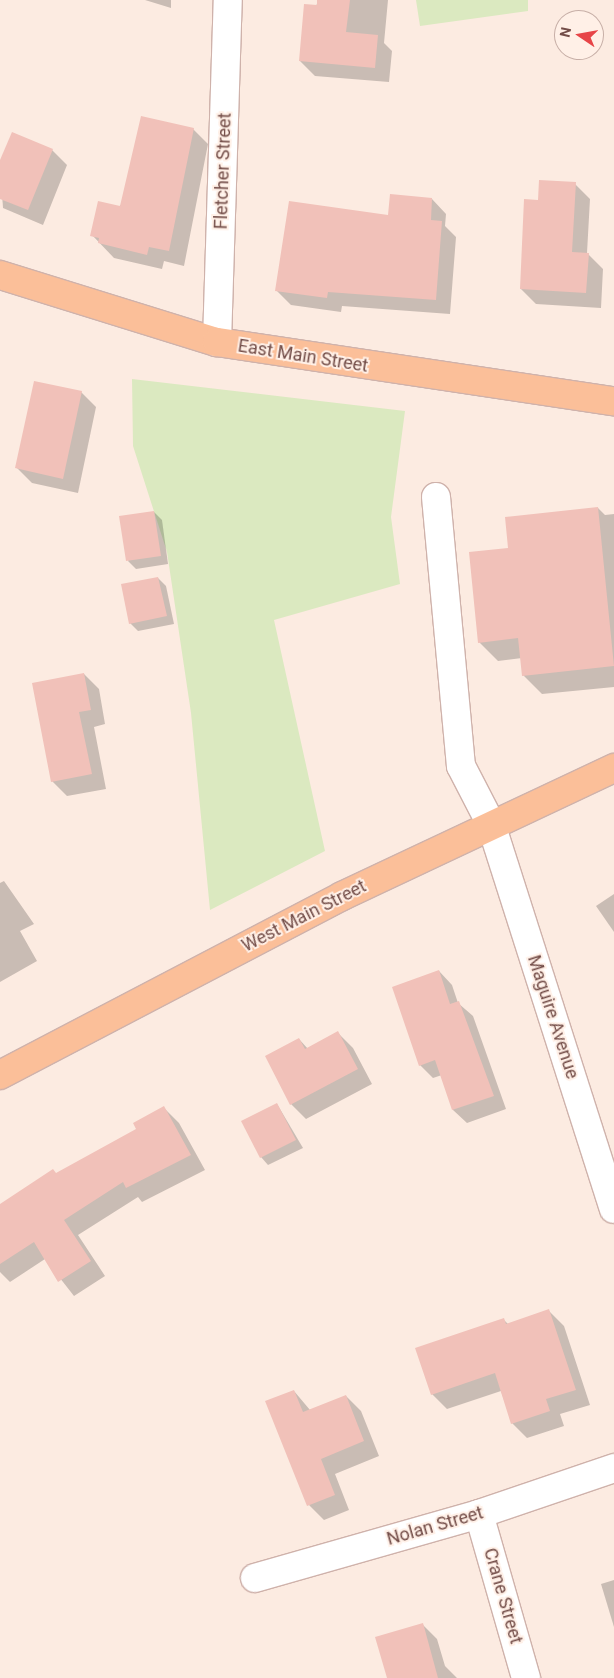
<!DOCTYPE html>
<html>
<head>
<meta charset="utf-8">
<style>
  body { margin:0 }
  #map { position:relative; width:614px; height:1678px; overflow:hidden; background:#fcebe1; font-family:Roboto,sans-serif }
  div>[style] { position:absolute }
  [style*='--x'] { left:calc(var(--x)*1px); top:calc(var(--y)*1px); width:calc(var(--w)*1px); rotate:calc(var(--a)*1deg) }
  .green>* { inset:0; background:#dbe9c0 }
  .shadow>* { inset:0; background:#0003 }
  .building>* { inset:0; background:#f1c1b9 }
  .roads { filter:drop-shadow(1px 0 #cfb2ab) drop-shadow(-1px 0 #cfb2ab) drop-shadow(0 1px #cfb2ab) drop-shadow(0 -1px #cfb2ab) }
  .minor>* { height:28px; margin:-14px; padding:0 14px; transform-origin:14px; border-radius:14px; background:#fff }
  .major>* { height:28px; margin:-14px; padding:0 14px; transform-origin:14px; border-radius:14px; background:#fbbf99 }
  span { translate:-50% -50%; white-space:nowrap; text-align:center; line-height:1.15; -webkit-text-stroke:4px #fff0e7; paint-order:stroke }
  .street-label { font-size:18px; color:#734d48 }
  .north { position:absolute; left:554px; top:10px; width:50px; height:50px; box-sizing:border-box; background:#fff0e7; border:1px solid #c7afa7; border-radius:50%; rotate:282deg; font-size:14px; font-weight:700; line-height:20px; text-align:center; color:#734d48 }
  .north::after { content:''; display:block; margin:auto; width:18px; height:22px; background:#e74548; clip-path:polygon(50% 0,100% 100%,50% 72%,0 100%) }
</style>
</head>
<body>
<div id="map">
  <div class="green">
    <i style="clip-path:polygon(416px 0,528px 0,528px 11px,420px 26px)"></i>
    <i style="clip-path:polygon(132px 379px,405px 411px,391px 517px,400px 584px,274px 620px,325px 851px,210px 910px,191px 713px,167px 552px,133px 446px)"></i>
  </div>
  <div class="shadow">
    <i style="clip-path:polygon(145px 0,171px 0,171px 8px)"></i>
    <i style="clip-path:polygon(318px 0,388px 0,384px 43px,392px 51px,389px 82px,315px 76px,300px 61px)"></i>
    <i style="clip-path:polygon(193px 129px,208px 144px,184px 266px,164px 261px,162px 269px,114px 258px,92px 235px)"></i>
    <i style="clip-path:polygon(52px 150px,67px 165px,43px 225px,3px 208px,0 164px)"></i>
    <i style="clip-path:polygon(575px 184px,590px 199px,587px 253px,603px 269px,601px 308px,536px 304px,521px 289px,539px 202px)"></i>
    <i style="clip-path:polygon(432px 199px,446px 214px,445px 226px,456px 237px,450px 314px,342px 306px,341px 312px,291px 305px,277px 291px)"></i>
    <i style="clip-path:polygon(81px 392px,96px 407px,78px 493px,32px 483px,17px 468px)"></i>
    <i style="clip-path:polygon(598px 508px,605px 515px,614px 514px,614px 687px,542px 694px,523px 675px,522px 658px,498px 661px,479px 642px,509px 550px)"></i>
    <i style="clip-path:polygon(154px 512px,162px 520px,168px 564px,136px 569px,128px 561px)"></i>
    <i style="clip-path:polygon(158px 578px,166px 586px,174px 624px,138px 631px,130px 623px)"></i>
    <i style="clip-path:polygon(84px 674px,99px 689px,105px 724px,94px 727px,106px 789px,67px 796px,52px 781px)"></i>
    <i style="clip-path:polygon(4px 881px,34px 924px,20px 931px,37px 961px,0 982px,0 883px)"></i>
    <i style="clip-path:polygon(614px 894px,614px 932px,596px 906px)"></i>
    <i style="clip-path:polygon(439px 971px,452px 985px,458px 1003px,473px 1016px,506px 1109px,467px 1123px,453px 1110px,442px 1075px,433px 1078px,420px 1065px)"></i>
    <i style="clip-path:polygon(338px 1033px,353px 1048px,372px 1084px,306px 1119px,291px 1104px,299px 1039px,308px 1049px)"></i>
    <i style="clip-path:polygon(277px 1104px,303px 1148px,268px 1165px,261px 1157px)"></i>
    <i style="clip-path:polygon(164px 1108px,179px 1123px,205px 1170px,142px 1202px,138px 1197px,78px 1235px,105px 1276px,74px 1296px,45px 1259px,10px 1282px,0 1272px,0 1205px,138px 1129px)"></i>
    <i style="clip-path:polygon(549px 1311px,564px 1326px,590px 1405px,560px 1414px,564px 1426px,527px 1438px,512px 1423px,501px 1391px,447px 1409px,432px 1394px,503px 1319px,508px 1324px)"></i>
    <i style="clip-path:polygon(294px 1391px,310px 1410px,346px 1396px,361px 1411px,379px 1456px,335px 1474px,349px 1510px,324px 1520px,309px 1505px)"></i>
    <i style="clip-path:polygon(614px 1580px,614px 1627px,601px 1584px)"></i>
    <i style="clip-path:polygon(422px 1624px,437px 1639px,445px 1666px,457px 1678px,388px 1678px)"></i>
  </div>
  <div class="building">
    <i style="clip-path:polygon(317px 0,350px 0,346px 32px,378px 35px,375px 68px,299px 61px,304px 4px,317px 5px)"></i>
    <i style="clip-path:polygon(141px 116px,194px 128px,169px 251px,149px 247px,147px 255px,98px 243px,99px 238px,90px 236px,98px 201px,120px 206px)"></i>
    <i style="clip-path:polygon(12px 132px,53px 149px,28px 210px,0 199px,0 160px)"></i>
    <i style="clip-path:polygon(539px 180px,576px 182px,572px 252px,589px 253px,586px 293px,520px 289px,524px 199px,538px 200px)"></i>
    <i style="clip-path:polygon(390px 194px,432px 198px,431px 220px,442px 221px,436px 300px,328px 292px,327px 298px,275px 291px,289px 201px,388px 215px)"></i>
    <i style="clip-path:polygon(34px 381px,82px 391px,63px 479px,15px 468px)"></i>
    <i style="clip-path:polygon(598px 507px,614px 666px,522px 676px,518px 638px,478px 643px,469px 552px,508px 548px,505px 517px)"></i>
    <i style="clip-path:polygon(154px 511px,161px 556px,126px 561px,119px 516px)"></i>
    <i style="clip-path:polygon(158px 577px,167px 616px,129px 624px,121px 584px)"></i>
    <i style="clip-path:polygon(84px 673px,91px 710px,79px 712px,92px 774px,51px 782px,32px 683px)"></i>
    <i style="clip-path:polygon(439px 970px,450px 1004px,459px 1001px,494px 1096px,452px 1110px,435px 1060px,419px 1066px,392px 987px)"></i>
    <i style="clip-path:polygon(338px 1031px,358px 1069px,290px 1105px,265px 1056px,299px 1038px,305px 1049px)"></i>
    <i style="clip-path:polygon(277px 1103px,296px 1140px,260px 1158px,241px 1121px)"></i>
    <i style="clip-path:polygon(164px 1106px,191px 1155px,126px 1188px,123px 1182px,64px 1220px,91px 1261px,58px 1282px,34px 1242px,0 1264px,0 1204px,53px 1169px,56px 1173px,136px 1129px,133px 1123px)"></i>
    <i style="clip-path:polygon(549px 1309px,576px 1390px,546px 1399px,550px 1411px,511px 1424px,495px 1373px,431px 1395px,415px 1348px,504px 1318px,506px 1324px)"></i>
    <i style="clip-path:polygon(294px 1390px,303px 1412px,346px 1395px,364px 1441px,321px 1459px,335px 1495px,307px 1506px,265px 1401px)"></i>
    <i style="clip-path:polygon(423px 1623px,438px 1678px,387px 1678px,375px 1637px)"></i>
  </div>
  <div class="roads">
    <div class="minor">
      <i style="--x:217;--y:342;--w:342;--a:-88.2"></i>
      <i style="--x:436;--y:497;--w:270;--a:84.7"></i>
      <i style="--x:461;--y:766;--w:65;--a:62.7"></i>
      <i style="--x:491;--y:824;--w:404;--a:72.3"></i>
      <i style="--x:479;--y:1514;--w:171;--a:74"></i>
      <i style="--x:255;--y:1578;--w:233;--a:-15.9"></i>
      <i style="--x:479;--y:1514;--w:143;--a:-18.8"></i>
    </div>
    <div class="major">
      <i style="--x:0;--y:275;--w:227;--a:17.2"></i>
      <i style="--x:217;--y:342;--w:401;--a:8.5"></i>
      <i style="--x:0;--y:1075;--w:386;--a:-27.6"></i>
      <i style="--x:342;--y:896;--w:301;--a:-25.2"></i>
    </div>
  </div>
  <div class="street-label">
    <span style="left:223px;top:171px;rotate:-88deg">Fletcher Street</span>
    <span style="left:303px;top:356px;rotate:9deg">East Main Street</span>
    <span style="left:304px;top:916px;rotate:-27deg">West Main Street</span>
    <span style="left:553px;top:1017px;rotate:72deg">Maguire Avenue</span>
    <span style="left:435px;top:1526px;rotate:-16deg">Nolan Street</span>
    <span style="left:503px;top:1596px;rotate:74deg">Crane Street</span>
  </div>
  <div class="north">N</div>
</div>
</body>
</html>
